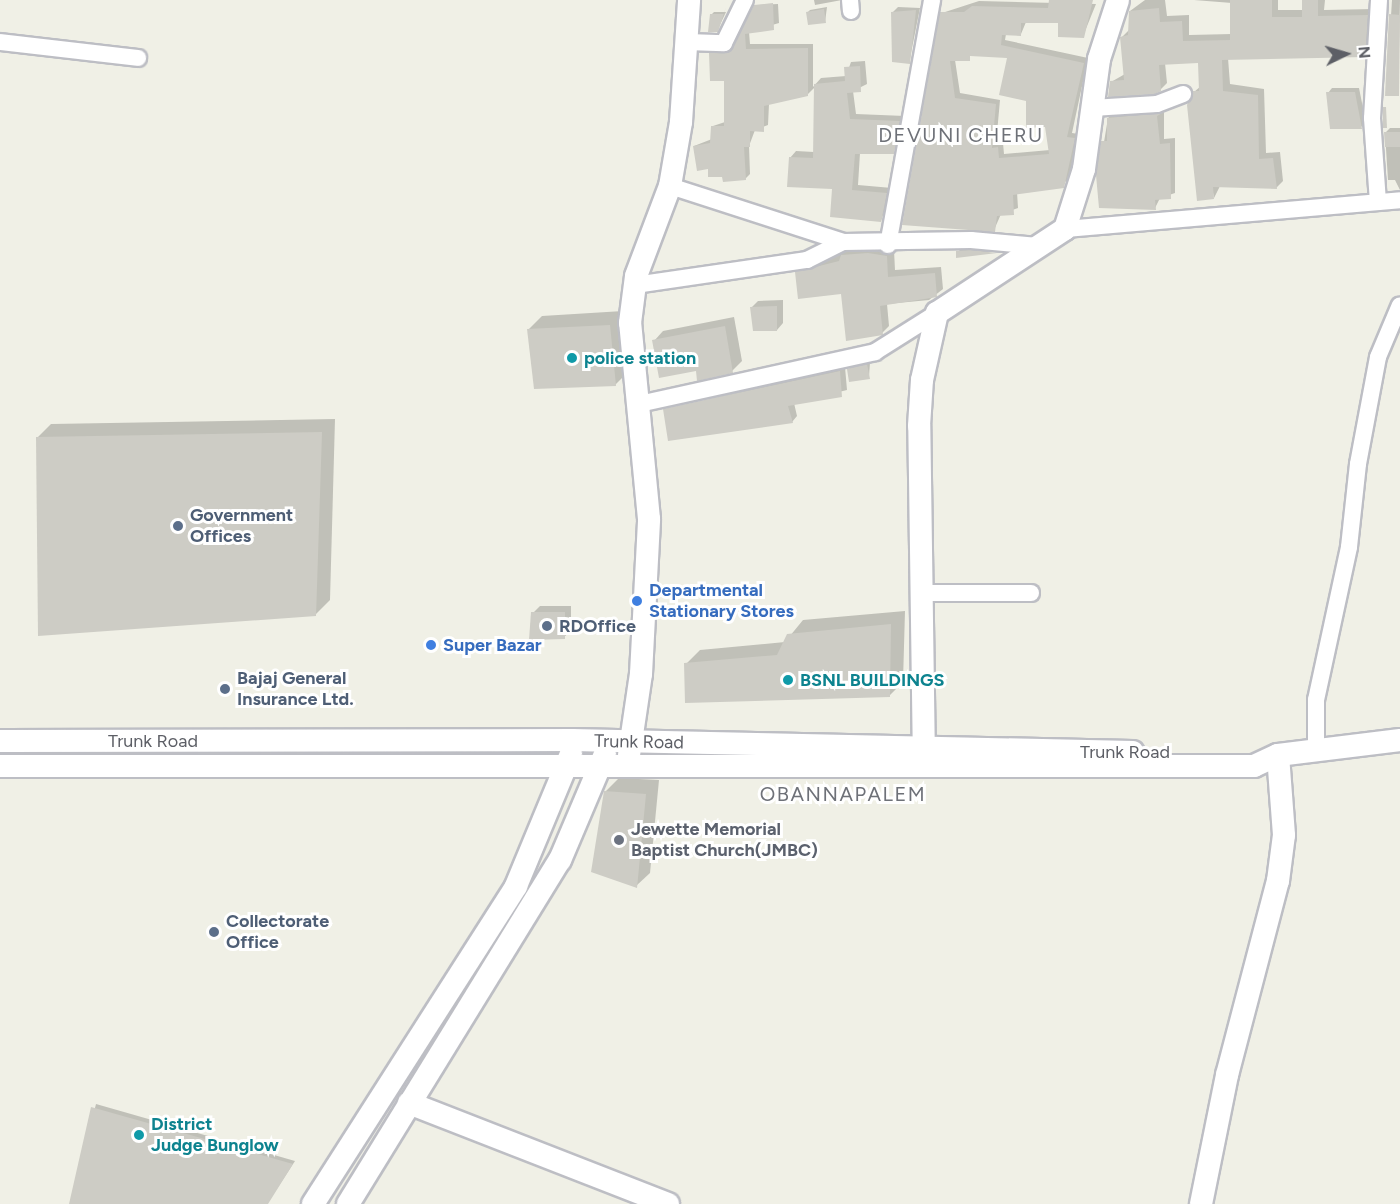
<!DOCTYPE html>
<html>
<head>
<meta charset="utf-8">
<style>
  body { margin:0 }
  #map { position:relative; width:1400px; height:1204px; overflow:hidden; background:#f0f0e6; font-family:Figtree,sans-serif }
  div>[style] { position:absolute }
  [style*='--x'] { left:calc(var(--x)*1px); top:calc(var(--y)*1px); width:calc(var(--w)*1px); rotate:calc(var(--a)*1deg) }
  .shadow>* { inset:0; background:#0003 }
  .building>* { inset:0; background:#cdccc5 }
  .roads { filter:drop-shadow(2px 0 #bdbec4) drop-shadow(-2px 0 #bdbec4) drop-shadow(0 2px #bdbec4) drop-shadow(0 -2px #bdbec4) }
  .street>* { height:16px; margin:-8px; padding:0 8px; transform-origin:8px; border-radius:8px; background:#fff }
  .secondary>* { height:22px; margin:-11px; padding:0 11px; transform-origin:11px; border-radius:11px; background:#fff }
  .dots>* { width:16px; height:16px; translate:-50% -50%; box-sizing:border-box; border:3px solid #fff; border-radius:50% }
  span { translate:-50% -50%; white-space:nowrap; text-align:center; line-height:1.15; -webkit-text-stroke:6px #fff; paint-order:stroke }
  .culture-label { font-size:18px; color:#0d838f; font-weight:700 }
  .left { translate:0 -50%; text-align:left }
  .service-label { font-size:18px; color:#4e5e75; font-weight:700 }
  .shop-label { font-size:18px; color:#366cbe; font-weight:700 }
  .street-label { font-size:18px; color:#5d5f66 }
  .worship-label { font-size:18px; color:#5b616d; font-weight:700 }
  .neighbourhood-label { font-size:20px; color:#6e7178; letter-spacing:1.5px }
  .north { position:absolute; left:1316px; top:24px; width:60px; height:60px; -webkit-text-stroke:4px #fff; paint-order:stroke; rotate:85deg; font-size:16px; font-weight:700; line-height:24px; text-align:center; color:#5d5f66 }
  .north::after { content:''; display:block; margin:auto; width:21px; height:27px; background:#5d5f66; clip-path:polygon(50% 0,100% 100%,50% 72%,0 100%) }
</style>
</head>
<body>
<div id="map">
  <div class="shadow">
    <i style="clip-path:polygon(814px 0,842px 0,815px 5px)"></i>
    <i style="clip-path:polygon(1145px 0,1165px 0,1167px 16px,1189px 15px,1189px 35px,1232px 34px,1232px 3px,1194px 0,1278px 0,1278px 10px,1304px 10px,1304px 0,1325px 0,1324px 10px,1374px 9px,1371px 49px,1364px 56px,1228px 58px,1230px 84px,1264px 89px,1266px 153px,1280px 152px,1283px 181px,1276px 188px,1220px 186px,1214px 198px,1194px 92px,1201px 86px,1200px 62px,1165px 63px,1167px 83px,1160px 90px,1111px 82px,1125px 74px,1122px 37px,1129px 30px,1130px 11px)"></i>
    <i style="clip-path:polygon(1392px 0,1400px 0,1398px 94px,1386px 94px)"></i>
    <i style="clip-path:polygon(evenodd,979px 1px,1096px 4px,1083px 36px,1060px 22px,1026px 22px,1021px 34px,1006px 34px,1005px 40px,1088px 58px,1072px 133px,1079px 134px,1068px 181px,1017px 192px,1018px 208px,1001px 214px,994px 230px,904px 223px,942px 13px,979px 1px,974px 55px,1009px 57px,1046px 125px,1050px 150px,1004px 154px,1003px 143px,996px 144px,1000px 100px,960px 93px,955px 60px,974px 55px)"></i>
    <i style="clip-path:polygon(778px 4px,779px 23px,749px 32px,750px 44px,813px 44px,813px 87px,821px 78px,846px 76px,851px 62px,865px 61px,867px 84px,853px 91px,856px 114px,905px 116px,893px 153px,860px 153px,858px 185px,892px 188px,881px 221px,790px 158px,796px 151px,814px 152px,815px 87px,807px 95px,769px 104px,768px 125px,755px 130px,749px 146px,750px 174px,745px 179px,709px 167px,694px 146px,712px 139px,713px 126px,725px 122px,725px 79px,710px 54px,734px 47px,759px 5px)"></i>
    <i style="clip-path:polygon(827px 7px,825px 22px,808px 12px,810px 10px)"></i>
    <i style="clip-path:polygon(898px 7px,920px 8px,909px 63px,893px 12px)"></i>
    <i style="clip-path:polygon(714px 12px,726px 12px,717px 31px,711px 15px)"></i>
    <i style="clip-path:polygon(1332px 88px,1359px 88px,1366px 123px,1362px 127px,1328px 93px)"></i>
    <i style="clip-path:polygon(1164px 109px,1164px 139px,1175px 138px,1175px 193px,1160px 198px,1155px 208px,1098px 178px,1108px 118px,1114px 113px)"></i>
    <i style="clip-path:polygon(1390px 128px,1400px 128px,1400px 190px,1395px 180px,1388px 180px,1385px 133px)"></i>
    <i style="clip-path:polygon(960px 248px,998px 250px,958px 257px)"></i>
    <i style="clip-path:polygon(849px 249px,894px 250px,895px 270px,941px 267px,943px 289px,929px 300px,887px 304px,889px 326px,882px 333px,842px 292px,797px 273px)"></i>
    <i style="clip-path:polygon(783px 300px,783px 323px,777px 330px,752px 307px,758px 301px)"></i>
    <i style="clip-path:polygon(623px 311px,629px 371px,615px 385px,528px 330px,542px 316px)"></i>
    <i style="clip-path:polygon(734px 317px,742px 361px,732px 371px,697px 369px,654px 341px,663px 331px)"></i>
    <i style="clip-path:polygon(870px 362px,869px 377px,849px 369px,852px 366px)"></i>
    <i style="clip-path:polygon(845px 367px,847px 390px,794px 403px,797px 416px,792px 422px,665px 410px)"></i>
    <i style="clip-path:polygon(335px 419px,330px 600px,316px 614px,37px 438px,51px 424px)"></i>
    <i style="clip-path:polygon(540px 606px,571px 606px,571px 631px,564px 637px,533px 613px)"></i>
    <i style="clip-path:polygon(905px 611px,903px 682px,889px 696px,686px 664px,700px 650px,785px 642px,803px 620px)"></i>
    <i style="clip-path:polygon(619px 778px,659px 780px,650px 873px,636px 886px,605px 792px)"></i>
    <i style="clip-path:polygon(96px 1104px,295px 1161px,267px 1204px,70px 1204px)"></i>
  </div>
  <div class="building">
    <i style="clip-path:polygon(evenodd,1049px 0,1093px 0,1084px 38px,1058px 37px,1058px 23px,1021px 23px,1021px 36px,1002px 35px,1001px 45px,1084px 63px,1067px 137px,1075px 138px,1064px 188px,1013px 195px,1014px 215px,997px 216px,995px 232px,902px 225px,940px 12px,964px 12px,972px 6px,1048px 8px,1049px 0,970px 56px,1007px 58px,999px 95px,1026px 101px,1026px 128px,1045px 127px,1049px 154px,999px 158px,998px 147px,992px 148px,996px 104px,955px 98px,950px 61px,970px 61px,970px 56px)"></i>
    <i style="clip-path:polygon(1230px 0,1272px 0,1272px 17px,1302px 17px,1302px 0,1318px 0,1318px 16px,1368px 15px,1365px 57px,1222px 60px,1223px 91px,1258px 95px,1259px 159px,1273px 158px,1277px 189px,1213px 187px,1214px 199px,1197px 201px,1187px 105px,1193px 91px,1199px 91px,1198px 63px,1159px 65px,1161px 91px,1155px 94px,1108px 97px,1110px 81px,1124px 80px,1120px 37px,1128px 35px,1129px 11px,1159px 8px,1160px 22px,1182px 21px,1183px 41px,1230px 40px)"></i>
    <i style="clip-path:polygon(773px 3px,774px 30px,745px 34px,746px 49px,808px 48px,808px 96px,764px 106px,764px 132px,750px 131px,750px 147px,744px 147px,746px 180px,723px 182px,722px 177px,708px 177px,708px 169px,697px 171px,693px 146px,710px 143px,711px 126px,724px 126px,724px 81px,710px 81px,709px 53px,730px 52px,754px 5px)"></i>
    <i style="clip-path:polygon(726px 7px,718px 32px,708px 32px,710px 14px,724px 14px)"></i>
    <i style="clip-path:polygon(824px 9px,826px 23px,808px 25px,806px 12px)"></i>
    <i style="clip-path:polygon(916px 10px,910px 64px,892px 62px,891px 12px)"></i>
    <i style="clip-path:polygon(1389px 14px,1400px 15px,1399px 96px,1385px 96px)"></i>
    <i style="clip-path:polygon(860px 66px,861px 92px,847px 93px,850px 119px,900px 121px,894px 154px,855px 154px,852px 190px,887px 193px,881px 222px,830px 217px,832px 189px,787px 187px,789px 157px,813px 158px,814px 84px,845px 81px,844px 67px)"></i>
    <i style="clip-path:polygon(1326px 92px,1355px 92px,1362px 129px,1330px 129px)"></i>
    <i style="clip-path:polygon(1383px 107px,1386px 107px,1387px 128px,1383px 128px)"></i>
    <i style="clip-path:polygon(1162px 113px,1157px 116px,1160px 144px,1170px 143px,1171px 199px,1155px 200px,1156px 210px,1099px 208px,1096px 175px,1101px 141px,1107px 141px,1107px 118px)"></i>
    <i style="clip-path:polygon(1384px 132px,1400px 132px,1400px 147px,1385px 147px)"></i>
    <i style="clip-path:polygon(956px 251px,971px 250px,997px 253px,956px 258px)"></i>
    <i style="clip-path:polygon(868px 253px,887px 256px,888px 277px,935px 273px,937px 297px,880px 306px,883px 335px,846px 341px,841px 294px,798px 299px,795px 272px,839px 261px,841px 255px)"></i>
    <i style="clip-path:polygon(777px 306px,777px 331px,753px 331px,750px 307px)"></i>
    <i style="clip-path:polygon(610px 325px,616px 386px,534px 389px,527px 329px)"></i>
    <i style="clip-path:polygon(725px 326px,733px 373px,697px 381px,696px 371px,659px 378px,652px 340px)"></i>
    <i style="clip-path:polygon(867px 364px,870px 379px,849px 382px,847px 369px)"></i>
    <i style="clip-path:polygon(840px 371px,842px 397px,788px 406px,793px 423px,668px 441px,663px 409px)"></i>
    <i style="clip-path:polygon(322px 432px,316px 616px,38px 636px,36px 437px)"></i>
    <i style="clip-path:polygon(531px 612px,565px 612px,565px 639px,529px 640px)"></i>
    <i style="clip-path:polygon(891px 624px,890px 697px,685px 703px,684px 663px,777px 655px,787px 634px)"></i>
    <i style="clip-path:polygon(604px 791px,646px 794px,637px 888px,591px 872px)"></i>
    <i style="clip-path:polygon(91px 1107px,293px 1164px,268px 1204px,69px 1204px)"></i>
  </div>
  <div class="roads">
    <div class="street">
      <i style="--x:850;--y:0;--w:11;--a:85"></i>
      <i style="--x:0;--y:42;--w:139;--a:6.6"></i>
      <i style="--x:687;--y:42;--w:37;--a:2"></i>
      <i style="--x:724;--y:43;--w:48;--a:-64"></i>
      <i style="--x:1092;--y:108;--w:65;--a:-3.5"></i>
      <i style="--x:1157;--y:104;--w:28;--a:-21"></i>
      <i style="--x:670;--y:186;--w:182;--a:17.9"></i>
      <i style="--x:843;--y:242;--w:128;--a:-0.9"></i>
      <i style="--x:971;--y:240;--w:67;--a:5.1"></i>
      <i style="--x:1378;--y:202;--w:84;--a:-94.1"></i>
      <i style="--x:1372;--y:118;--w:118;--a:-86.6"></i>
      <i style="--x:1065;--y:229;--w:336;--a:-4.9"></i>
      <i style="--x:888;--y:245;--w:249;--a:-79.8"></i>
      <i style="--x:635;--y:285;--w:174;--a:-8.3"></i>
      <i style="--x:807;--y:260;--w:40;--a:-26.6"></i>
      <i style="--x:639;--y:404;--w:242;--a:-12.4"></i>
      <i style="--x:875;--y:352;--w:73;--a:-32.2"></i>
      <i style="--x:921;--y:593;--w:110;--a:0"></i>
      <i style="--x:1316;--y:752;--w:52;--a:-90"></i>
      <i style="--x:1316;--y:700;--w:157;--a:-77.8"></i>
      <i style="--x:1349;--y:547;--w:83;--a:-83.8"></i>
      <i style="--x:1358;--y:464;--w:109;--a:-79.4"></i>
      <i style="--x:1378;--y:357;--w:56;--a:-67.1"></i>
    </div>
    <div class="secondary">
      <i style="--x:0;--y:741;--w:572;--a:-0.1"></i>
      <i style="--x:572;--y:740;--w:561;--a:1.23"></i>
      <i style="--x:629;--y:755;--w:82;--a:-81.6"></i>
      <i style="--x:641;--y:674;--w:155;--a:-87"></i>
      <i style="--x:649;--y:519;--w:197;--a:-95.5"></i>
      <i style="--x:630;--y:323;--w:47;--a:-82.7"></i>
      <i style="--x:636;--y:276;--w:96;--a:-69.3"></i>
      <i style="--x:670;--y:186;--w:65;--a:-80.2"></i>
      <i style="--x:681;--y:122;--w:122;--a:-86.2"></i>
      <i style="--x:924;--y:764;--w:338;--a:-90.8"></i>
      <i style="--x:919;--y:426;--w:46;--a:-86.3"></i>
      <i style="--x:922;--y:380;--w:69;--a:-77.4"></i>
      <i style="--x:937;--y:313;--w:153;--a:-33.3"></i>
      <i style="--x:1065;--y:229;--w:63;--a:-72.4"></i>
      <i style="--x:1084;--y:169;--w:111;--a:-82.2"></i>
      <i style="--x:1099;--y:59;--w:62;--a:-72.1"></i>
      <i style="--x:0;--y:766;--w:1254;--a:0"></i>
      <i style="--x:1254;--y:766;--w:26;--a:-25"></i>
      <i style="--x:1278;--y:755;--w:123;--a:-7"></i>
      <i style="--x:409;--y:1103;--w:278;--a:21.3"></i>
      <i style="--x:313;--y:1204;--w:377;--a:-57.4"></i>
      <i style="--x:516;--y:886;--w:143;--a:-67.4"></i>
      <i style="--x:348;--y:1204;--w:404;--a:-58.4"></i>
      <i style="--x:560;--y:860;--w:115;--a:-67"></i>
      <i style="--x:1201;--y:1204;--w:132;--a:-78.6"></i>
      <i style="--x:1227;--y:1075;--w:201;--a:-75.3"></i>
      <i style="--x:1278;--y:881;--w:46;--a:-82.6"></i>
      <i style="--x:1284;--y:835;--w:80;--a:-94.3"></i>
    </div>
  </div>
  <div class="dots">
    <i style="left:572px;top:358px;background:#0f9aa8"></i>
    <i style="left:178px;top:526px;background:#5c6f8a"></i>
    <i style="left:637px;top:601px;background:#3f7fe0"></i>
    <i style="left:547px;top:626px;background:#5c6f8a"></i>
    <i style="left:431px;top:645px;background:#3f7fe0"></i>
    <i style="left:788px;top:680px;background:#0f9aa8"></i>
    <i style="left:225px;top:689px;background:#5c6f8a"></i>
    <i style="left:619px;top:840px;background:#6b7280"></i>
    <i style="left:214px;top:932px;background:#5c6f8a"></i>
    <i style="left:139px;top:1135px;background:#0f9aa8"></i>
  </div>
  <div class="culture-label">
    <span class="left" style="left:584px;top:358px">police station</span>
    <span class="left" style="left:800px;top:680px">BSNL BUILDINGS</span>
    <span class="left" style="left:151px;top:1135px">District<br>Judge Bunglow</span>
  </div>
  <div class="service-label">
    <span class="left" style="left:190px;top:526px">Government<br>Offices</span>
    <span class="left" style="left:559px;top:626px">RDOffice</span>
    <span class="left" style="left:237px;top:689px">Bajaj General<br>Insurance Ltd.</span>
    <span class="left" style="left:226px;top:932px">Collectorate<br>Office</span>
  </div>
  <div class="shop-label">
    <span class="left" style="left:649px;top:601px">Departmental<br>Stationary Stores</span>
    <span class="left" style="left:443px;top:645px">Super Bazar</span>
  </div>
  <div class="street-label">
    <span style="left:153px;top:741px">Trunk Road</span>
    <span style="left:639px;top:742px;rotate:1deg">Trunk Road</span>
    <span style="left:1125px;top:752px">Trunk Road</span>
  </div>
  <div class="worship-label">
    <span class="left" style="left:631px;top:840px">Jewette Memorial<br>Baptist Church(JMBC)</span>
  </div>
  <div class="neighbourhood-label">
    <span style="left:961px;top:135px">DEVUNI CHERU</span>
    <span style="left:843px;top:794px">OBANNAPALEM</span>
  </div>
  <div class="north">N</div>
</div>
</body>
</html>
